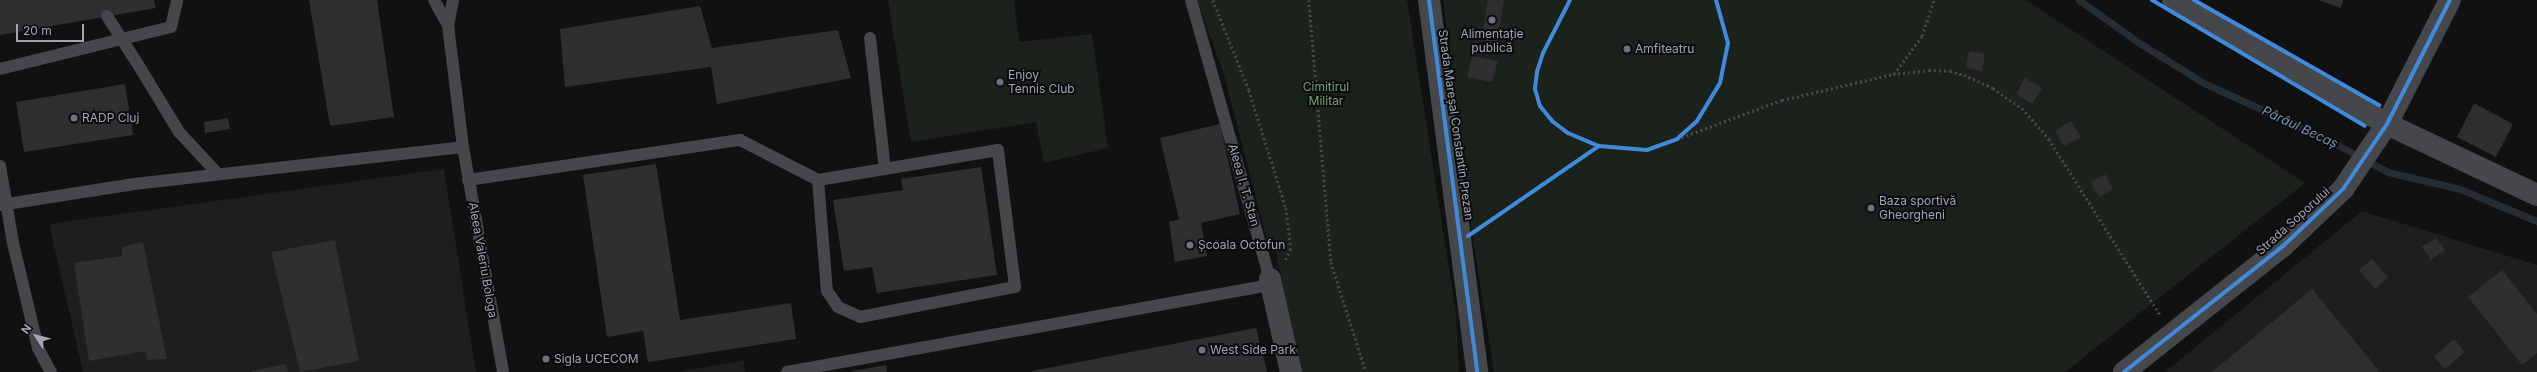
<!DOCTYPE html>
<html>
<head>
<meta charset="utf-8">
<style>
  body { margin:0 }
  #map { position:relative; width:2537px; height:372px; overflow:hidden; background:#111112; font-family:Inter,sans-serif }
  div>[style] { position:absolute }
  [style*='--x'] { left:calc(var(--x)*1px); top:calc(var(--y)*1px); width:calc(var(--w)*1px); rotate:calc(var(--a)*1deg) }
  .built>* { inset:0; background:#1e1e20 }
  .green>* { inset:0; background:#1b221c }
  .stream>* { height:7px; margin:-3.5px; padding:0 3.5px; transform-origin:3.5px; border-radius:3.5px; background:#242c34 }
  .building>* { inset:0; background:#2f2f32 }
  .path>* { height:2.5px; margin-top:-1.25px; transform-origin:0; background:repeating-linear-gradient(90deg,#46484c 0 2px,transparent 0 5px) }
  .service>* { height:12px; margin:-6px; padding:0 6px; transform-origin:6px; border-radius:6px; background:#45474b }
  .minor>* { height:22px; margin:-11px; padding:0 11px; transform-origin:11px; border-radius:11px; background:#45474b }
  .service-bridge>* { height:12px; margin:-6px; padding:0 6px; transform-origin:6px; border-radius:6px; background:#45474b }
  .cycleway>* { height:4px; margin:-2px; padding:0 2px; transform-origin:2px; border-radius:2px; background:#408adc }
  .dots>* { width:11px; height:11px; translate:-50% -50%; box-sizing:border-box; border:2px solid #0c0c0d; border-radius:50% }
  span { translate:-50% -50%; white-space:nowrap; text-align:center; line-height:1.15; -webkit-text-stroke:4px #0c0c0d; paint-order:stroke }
  .poi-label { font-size:12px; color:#a0a6b5 }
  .left { translate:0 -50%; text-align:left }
  .park-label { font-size:12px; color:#75a27a }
  .street-label { font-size:12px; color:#a0a6b5 }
  .water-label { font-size:13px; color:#7392b4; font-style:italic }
  .north { position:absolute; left:16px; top:316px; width:40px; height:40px; -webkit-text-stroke:3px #0c0c0d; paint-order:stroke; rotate:306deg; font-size:11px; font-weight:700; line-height:16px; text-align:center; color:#a0a6b5 }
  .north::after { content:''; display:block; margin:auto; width:14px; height:18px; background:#a0a6b5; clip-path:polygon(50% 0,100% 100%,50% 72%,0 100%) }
  .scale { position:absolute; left:16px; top:24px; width:68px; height:18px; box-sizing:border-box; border:2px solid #a0a6b5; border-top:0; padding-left:5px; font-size:12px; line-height:14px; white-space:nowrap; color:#a0a6b5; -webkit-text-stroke:3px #0c0c0d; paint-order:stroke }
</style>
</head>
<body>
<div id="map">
  <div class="built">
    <i style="clip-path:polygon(444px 169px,476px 372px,83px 372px,49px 224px)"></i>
    <i style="clip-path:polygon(2362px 211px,2537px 265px,2537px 372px,2165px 372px)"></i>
    <i style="clip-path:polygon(744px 360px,745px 372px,679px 372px)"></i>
  </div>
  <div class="green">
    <i style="clip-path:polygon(888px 0,1014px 0,1019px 42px,1092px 34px,1108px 148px,1044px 163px,1036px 122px,911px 142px)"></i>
    <i style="clip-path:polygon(1197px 0,1407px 0,1456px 314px,1459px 372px,1301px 372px,1276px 251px,1270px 252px,1224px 75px)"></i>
    <i style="clip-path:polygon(1443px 0,2026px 0,2305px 183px,2065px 372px,1494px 372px,1472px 233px)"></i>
  </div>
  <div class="stream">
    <i style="--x:2079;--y:0;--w:76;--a:35.4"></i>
    <i style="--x:2141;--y:44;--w:74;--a:31.8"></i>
    <i style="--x:2204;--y:83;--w:136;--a:24.7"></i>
    <i style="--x:2328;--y:140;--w:68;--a:28.1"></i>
    <i style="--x:2388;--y:172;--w:74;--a:13.3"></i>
    <i style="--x:2460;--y:189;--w:83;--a:22.6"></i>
  </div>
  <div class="building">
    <i style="clip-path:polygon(0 0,154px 0,156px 8px,0 35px)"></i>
    <i style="clip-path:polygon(309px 0,377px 0,394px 117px,330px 126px)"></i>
    <i style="clip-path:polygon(1488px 0,1504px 0,1497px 43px,1481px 40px)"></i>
    <i style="clip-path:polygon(2318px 0,2343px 0,2341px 8px)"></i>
    <i style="clip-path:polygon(700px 6px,712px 48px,838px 30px,851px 78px,717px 104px,711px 67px,565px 87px,560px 29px)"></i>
    <i style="clip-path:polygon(1969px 51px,1985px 54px,1982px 71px,1966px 68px)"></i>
    <i style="clip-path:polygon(1472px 56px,1498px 61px,1492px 82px,1467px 77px)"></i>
    <i style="clip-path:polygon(2025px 78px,2042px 88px,2032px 104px,2016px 94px)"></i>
    <i style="clip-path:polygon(125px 84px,133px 135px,24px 152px,16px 102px)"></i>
    <i style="clip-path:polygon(2474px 103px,2513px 124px,2496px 157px,2457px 137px)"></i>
    <i style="clip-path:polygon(228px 118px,230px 129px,205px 133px,204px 122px)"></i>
    <i style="clip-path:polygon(2071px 121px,2081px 137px,2064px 146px,2055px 131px)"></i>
    <i style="clip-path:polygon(1220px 124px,1240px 214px,1201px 223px,1207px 256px,1175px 262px,1169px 222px,1179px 219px,1160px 138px)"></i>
    <i style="clip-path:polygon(656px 164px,680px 320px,791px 303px,796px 339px,648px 362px,643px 331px,607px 337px,583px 175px)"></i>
    <i style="clip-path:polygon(981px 167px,997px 275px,877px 293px,872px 267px,844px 271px,833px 200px,903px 190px,901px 179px)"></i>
    <i style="clip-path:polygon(2105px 174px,2113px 189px,2099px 197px,2091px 182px)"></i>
    <i style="clip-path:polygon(2436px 238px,2445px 250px,2431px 260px,2422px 247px)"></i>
    <i style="clip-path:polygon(335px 240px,359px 361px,300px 372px,271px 252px)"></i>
    <i style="clip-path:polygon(143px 242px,167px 359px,147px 360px,145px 351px,89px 361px,74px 263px,122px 256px,122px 247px)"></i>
    <i style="clip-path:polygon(2372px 259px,2388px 278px,2375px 289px,2359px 270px)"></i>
    <i style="clip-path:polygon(2502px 270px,2537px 314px,2537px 353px,2522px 365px,2468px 297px)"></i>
    <i style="clip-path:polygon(2312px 289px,2380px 372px,2212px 372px)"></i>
    <i style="clip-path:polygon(1256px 328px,1267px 372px,1032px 372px,1032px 371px)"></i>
    <i style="clip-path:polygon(2454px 339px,2465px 352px,2445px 369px,2434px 357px)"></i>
    <i style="clip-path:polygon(286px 364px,288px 372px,252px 372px,252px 371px)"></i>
    <i style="clip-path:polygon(886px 365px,887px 372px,852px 372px,852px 371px)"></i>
  </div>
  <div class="path">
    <i style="--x:1213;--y:0;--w:97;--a:68.2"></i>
    <i style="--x:1249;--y:90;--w:124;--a:72.6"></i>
    <i style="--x:1286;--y:208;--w:41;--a:83"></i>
    <i style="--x:1291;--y:249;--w:14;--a:115"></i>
    <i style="--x:1309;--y:0;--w:263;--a:85.2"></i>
    <i style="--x:1331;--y:262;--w:115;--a:72.3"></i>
    <i style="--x:1894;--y:74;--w:47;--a:-53.6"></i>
    <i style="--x:1922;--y:36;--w:38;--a:-72"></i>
    <i style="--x:1677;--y:139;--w:112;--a:-20.4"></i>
    <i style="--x:1782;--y:100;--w:114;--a:-13.2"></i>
    <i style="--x:1893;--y:74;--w:36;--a:-6"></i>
    <i style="--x:1929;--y:70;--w:21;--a:3"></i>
    <i style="--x:1950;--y:71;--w:15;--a:16"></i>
    <i style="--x:1964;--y:75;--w:32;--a:24"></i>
    <i style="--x:1993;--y:88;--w:35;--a:35"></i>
    <i style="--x:2022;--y:108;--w:41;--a:48.9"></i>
    <i style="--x:2049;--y:139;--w:209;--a:57.7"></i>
  </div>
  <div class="service">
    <i style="--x:434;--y:0;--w:29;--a:61"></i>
    <i style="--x:453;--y:0;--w:25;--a:101"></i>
    <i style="--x:448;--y:25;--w:123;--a:83"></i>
    <i style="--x:463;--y:147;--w:229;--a:79.9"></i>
    <i style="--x:1191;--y:0;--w:290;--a:74.2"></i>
    <i style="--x:870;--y:38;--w:132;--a:83.5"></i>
    <i style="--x:0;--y:69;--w:176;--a:-13.8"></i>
    <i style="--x:171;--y:27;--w:28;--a:-77"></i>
    <i style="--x:142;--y:71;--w:71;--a:58.8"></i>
    <i style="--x:179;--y:132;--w:57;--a:47.1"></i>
    <i style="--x:0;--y:166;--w:78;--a:80.4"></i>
    <i style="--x:13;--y:243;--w:108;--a:76.6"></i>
    <i style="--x:38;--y:348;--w:27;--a:62"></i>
    <i style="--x:468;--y:180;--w:275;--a:-8.4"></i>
    <i style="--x:740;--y:140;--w:88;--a:27.1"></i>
    <i style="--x:818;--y:180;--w:111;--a:85.4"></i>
    <i style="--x:827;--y:291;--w:19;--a:55"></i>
    <i style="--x:838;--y:307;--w:24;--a:24"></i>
    <i style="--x:860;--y:317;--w:158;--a:-11"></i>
    <i style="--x:1015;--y:287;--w:138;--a:-97.1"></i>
    <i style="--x:998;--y:150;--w:182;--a:170.5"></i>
    <i style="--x:134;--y:184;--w:331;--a:-6.4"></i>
    <i style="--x:787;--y:372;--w:493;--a:-10.2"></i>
  </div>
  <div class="minor">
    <i style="--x:1429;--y:0;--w:375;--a:82.6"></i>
    <i style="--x:2173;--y:0;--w:247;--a:30.1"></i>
    <i style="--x:2387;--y:124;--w:166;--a:25.3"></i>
    <i style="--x:1270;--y:279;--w:95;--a:77.3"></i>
    <i style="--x:2124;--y:372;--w:203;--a:-38.4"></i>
    <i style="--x:2283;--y:246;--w:83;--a:-43.5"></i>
    <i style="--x:2343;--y:189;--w:78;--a:-55.9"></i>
    <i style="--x:2387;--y:124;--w:139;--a:-63.1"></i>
  </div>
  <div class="service-bridge">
    <i style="--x:107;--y:16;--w:65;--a:57.5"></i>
    <i style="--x:0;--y:205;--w:136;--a:-8.9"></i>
  </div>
  <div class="cycleway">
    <i style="--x:1429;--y:0;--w:375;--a:82.6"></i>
    <i style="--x:1570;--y:0;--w:59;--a:117"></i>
    <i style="--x:1543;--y:53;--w:20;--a:108"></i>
    <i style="--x:1537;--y:72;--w:17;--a:97"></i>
    <i style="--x:1535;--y:89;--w:18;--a:74"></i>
    <i style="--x:1540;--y:106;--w:19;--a:51"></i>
    <i style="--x:1552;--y:121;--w:20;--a:37"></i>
    <i style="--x:1568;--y:133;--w:34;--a:23"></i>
    <i style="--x:1599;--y:146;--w:48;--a:4.8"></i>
    <i style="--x:1647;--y:150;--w:32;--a:-20"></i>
    <i style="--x:1677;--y:139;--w:27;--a:-42"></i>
    <i style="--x:1697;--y:121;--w:44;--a:-58.8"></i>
    <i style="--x:1720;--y:83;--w:41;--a:-78.7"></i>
    <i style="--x:1728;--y:43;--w:45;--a:-105.6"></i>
    <i style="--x:2152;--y:0;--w:247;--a:30.6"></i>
    <i style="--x:2194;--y:0;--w:213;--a:29.6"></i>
    <i style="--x:1468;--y:236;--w:159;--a:-34.5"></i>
    <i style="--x:2124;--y:372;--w:203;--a:-38.4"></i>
    <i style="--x:2283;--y:246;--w:83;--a:-43.5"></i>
    <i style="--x:2343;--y:189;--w:78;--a:-55.9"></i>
    <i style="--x:2387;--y:124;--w:139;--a:-63.1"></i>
  </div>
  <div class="dots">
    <i style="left:1492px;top:20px;background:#6e727c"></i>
    <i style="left:1627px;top:49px;background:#6e727c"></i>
    <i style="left:1000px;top:82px;background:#6e727c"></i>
    <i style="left:74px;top:118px;background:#6e727c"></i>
    <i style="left:1871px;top:208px;background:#6e727c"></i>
    <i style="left:1190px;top:245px;background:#6e727c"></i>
    <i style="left:1202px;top:350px;background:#6e727c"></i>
    <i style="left:546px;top:359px;background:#6e727c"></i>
  </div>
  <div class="poi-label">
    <span style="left:1492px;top:41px">Alimentație<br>publică</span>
    <span class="left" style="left:1635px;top:49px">Amfiteatru</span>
    <span class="left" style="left:1008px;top:82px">Enjoy<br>Tennis Club</span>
    <span class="left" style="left:82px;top:118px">RADP Cluj</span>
    <span class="left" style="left:1879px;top:208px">Baza sportivă<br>Gheorgheni</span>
    <span class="left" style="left:1198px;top:245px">Școala Octofun</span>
    <span class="left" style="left:1210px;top:350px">West Side Park</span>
    <span class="left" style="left:554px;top:359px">Sigla UCECOM</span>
  </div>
  <div class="park-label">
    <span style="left:1326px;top:94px">Cimitirul<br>Militar</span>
  </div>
  <div class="street-label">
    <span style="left:1456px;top:125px;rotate:82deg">Strada Mareșal Constantin Prezan</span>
    <span style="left:1244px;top:185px;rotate:74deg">Aleea I. T. Stan</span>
    <span style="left:2293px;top:221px;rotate:-42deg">Strada Soporului</span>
    <span style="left:483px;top:260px;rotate:80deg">Aleea Valeriu Bologa</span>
  </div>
  <div class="water-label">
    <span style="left:2300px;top:127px;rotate:25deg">Pârâul Becaș</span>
  </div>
  <div class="north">N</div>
  <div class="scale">20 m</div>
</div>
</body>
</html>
